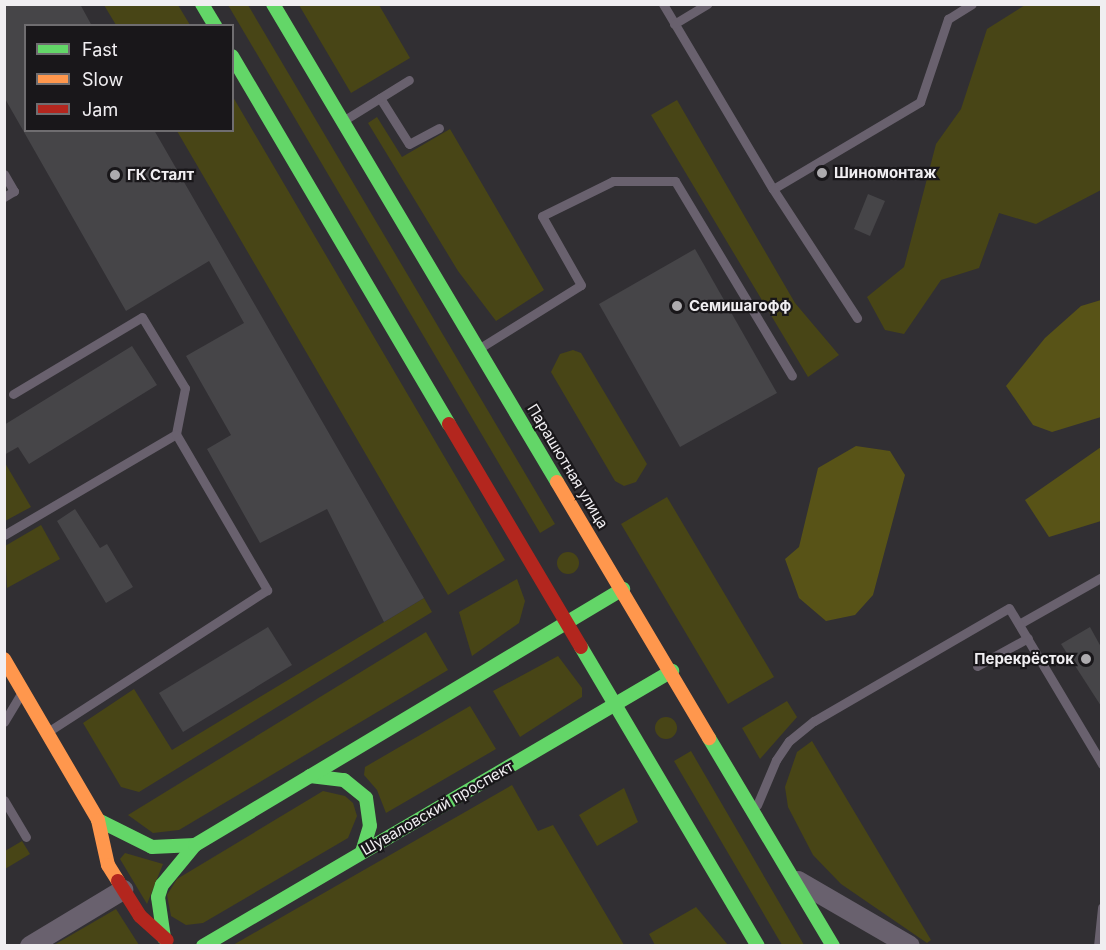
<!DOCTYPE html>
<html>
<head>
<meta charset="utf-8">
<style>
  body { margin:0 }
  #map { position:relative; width:1106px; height:950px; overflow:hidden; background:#312f33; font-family:Inter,sans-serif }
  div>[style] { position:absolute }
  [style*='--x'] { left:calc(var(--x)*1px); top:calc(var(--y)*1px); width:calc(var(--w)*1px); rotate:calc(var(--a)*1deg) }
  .green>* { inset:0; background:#484516 }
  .round { border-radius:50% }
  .forest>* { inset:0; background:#585317 }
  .building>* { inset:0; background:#464548 }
  .lane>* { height:9px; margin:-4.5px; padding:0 4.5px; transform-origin:4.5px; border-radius:4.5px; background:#69616e }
  .street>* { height:20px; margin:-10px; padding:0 10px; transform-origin:10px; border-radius:10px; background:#69616e }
  .fast>* { height:14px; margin:-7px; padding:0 7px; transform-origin:7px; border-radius:7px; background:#63d668 }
  .slow>* { height:14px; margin:-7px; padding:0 7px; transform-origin:7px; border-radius:7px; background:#ff974d }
  .jam>* { height:14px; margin:-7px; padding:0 7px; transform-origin:7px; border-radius:7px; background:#b3261e }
  .dots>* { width:16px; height:16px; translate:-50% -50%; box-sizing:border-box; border:3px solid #19171a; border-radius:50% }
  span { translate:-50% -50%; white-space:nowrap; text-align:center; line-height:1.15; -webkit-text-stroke:4.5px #19171a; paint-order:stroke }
  .poi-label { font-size:15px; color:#f0eef1; font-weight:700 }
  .left { translate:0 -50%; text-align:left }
  .right { translate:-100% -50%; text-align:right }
  .street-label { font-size:15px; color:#f0eef1 }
  .frame { position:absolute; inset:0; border:6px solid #f0eef1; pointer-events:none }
  .legend { position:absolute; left:24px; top:24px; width:210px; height:108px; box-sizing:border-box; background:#19171a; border:2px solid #6f6d70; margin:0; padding:8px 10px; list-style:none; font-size:18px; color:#f0eef1 }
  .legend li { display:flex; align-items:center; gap:12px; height:30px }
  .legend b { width:30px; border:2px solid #6f6d70 }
</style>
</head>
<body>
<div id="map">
  <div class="green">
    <i style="clip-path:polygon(104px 5px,178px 5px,190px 25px,116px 25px)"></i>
    <i style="clip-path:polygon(228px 5px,248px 5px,555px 524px,540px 533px)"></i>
    <i style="clip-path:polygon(299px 5px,379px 5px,410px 58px,351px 93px)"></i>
    <i style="clip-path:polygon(1025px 5px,1101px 5px,1101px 190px,1036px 224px,999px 213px,979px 268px,941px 280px,904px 334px,885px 330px,867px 297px,904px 267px,936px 144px,961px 109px,987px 29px)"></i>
    <i style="clip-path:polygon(233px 97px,505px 560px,448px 595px,177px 131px,232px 130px)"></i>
    <i style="clip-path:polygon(677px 100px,795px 303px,839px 355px,808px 377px,651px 115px)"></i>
    <i style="clip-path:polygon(377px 117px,402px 157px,450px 129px,544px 290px,496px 321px,458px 271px,368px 123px)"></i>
    <i style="clip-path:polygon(573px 350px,581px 353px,647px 464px,636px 482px,624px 486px,615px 481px,551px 372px,560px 354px)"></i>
    <i style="clip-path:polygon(5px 463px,31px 507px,5px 521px,4px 521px)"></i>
    <i style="clip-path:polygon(667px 497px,774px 677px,728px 704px,621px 524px)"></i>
    <i style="clip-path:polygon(41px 525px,60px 559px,7px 588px,5px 546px)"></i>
    <i class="round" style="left:557px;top:552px;width:22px;height:22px"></i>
    <i style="clip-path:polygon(517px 579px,525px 601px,519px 623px,472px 656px,459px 612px)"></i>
    <i style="clip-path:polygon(424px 598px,432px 612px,139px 792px,121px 787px,83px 723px,134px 689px,172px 750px)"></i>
    <i style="clip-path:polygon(426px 632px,448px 670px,179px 830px,153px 833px,128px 815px)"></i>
    <i style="clip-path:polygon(558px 656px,582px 688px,582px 697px,520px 737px,493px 691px)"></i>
    <i style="clip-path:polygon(787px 701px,797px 717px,760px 759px,742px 728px)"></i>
    <i style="clip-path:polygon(470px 706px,496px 749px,386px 813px,377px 790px,364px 775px,365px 767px)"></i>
    <i class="round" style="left:655px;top:717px;width:22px;height:22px"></i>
    <i style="clip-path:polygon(812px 741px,931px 940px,927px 943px,841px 884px,813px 855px,788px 807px,785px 787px,797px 752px)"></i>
    <i style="clip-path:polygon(691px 751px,804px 945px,782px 945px,674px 761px)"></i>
    <i style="clip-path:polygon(512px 785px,538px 831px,553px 825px,624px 945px,233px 945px)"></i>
    <i style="clip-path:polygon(624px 788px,638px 822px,597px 846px,579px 815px)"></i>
    <i style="clip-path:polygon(323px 791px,345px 796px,353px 803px,357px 816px,348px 838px,203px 923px,186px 925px,171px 916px,167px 895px,177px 879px)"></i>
    <i style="clip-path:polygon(22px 841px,30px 854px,5px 869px,5px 851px)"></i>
    <i style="clip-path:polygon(125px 853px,163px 864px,147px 904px,120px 859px)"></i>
    <i style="clip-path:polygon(696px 907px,728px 945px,655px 945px,649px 934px)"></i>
    <i style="clip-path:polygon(116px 909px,139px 945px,54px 945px)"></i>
  </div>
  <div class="forest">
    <i style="clip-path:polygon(1101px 300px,1101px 417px,1052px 432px,1033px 425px,1006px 386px,1045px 338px,1081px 306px)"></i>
    <i style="clip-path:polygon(856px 446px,890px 451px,905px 475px,873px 595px,855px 615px,826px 621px,799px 598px,785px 559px,799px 547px,818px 468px)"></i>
    <i style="clip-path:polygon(1101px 447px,1101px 521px,1049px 537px,1025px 500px)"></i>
  </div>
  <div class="building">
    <i style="clip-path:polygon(4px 4px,80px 4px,92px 26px,26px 26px,26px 130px,154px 130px,424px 598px,384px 622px,327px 509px,260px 543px,207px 449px,231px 435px,186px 356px,244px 323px,209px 261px,126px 311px,4px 97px)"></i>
    <i style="clip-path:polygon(868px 194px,885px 201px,870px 236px,854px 229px)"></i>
    <i style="clip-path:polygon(695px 249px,777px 393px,680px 447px,599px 304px)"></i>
    <i style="clip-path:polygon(132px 346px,157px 385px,29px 464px,18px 447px,4px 455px,4px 425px)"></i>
    <i style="clip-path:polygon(75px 509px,100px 548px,107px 544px,133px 587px,106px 603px,57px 521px)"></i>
    <i style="clip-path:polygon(268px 627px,292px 665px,183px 732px,159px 693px)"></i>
    <i style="clip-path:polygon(1090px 627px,1101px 647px,1101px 706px,1061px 644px)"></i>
  </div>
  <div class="lane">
    <i style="--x:663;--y:4;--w:215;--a:59.3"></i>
    <i style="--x:773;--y:189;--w:171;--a:-30.6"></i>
    <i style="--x:920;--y:102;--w:88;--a:-71.4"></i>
    <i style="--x:948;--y:19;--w:28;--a:-32"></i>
    <i style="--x:674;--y:24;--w:39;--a:-31"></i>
    <i style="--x:380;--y:98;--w:54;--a:57.8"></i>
    <i style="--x:409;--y:144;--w:34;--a:-28"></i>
    <i style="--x:346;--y:119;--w:74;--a:-31.8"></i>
    <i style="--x:4;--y:174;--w:20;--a:60"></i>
    <i style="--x:14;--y:191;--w:12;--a:149"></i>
    <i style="--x:773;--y:189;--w:154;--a:56.9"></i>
    <i style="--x:483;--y:346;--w:115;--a:-31.9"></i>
    <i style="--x:581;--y:285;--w:79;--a:-119.5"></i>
    <i style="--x:542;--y:216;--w:79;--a:-26.2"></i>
    <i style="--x:613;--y:181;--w:62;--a:0"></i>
    <i style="--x:675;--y:181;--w:227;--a:59"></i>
    <i style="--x:13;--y:394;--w:150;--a:-30.8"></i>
    <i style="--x:142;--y:317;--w:83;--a:58.8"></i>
    <i style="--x:185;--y:388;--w:47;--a:101.1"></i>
    <i style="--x:4;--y:535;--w:199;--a:-30.4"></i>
    <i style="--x:176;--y:434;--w:181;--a:59.7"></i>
    <i style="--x:267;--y:590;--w:260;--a:147.1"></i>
    <i style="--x:1019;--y:624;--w:95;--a:-29.5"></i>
    <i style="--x:977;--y:666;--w:58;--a:-28.8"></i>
    <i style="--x:4;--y:722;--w:31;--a:-59"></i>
    <i style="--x:4;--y:800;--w:43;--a:59.3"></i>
    <i style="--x:757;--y:805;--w:49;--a:-67.1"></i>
    <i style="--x:776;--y:760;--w:23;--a:-56"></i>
    <i style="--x:789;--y:741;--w:32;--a:-39"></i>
    <i style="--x:814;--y:721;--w:225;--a:-30.1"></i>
    <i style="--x:1009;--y:608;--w:182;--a:59.2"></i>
    <i style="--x:1098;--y:946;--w:39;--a:-84"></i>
  </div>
  <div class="street">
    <i style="--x:798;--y:881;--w:129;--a:30.1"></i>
    <i style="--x:30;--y:946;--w:109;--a:-31.1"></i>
  </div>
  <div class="fast">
    <i style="--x:202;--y:4;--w:26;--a:59"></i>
    <i style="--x:273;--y:4;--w:556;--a:59.28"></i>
    <i style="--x:232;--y:56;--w:427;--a:59.5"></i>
    <i style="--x:581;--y:647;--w:347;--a:59.4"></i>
    <i style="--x:709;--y:738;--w:242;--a:59.2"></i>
    <i style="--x:310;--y:776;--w:34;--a:7"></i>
    <i style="--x:344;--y:780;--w:28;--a:39"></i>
    <i style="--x:366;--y:798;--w:28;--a:82"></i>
    <i style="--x:370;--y:826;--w:27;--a:107"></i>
    <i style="--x:98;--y:820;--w:60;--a:26.6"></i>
    <i style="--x:152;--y:847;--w:43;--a:-2.7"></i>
    <i style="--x:164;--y:938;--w:41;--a:-98.3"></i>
    <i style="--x:158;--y:897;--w:13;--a:-72"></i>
    <i style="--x:162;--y:885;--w:52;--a:-50.5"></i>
    <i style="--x:195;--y:845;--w:499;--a:-30.9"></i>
    <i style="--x:203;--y:946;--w:544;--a:-30.39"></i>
  </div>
  <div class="slow">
    <i style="--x:557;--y:482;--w:298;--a:59.3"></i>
    <i style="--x:4;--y:659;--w:186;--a:59.7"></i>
    <i style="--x:98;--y:820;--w:46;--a:77.5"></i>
    <i style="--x:108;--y:865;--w:19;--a:58"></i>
  </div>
  <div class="jam">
    <i style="--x:449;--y:424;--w:259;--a:59.4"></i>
    <i style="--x:118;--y:881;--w:41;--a:57.8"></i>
    <i style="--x:140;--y:916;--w:36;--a:42"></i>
  </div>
  <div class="dots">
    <i style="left:822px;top:173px;background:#adabae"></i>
    <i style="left:115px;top:175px;background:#adabae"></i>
    <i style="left:677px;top:306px;background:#adabae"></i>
    <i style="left:1086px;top:659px;background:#adabae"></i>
  </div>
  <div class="poi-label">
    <span class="left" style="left:834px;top:173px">Шиномонтаж</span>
    <span class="left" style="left:127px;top:175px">ГК Сталт</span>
    <span class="left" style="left:689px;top:306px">Семишагофф</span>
    <span class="right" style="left:1074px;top:659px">Перекрёсток</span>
  </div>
  <div class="street-label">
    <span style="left:568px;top:466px;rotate:59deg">Парашютная улица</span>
    <span style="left:437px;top:808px;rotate:-30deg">Шуваловский проспект</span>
  </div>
  <div class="frame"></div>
  <ul class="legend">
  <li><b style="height:8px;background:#63d668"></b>Fast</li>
  <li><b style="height:8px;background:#ff974d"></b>Slow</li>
  <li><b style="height:8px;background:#b3261e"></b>Jam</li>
  </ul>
</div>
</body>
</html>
